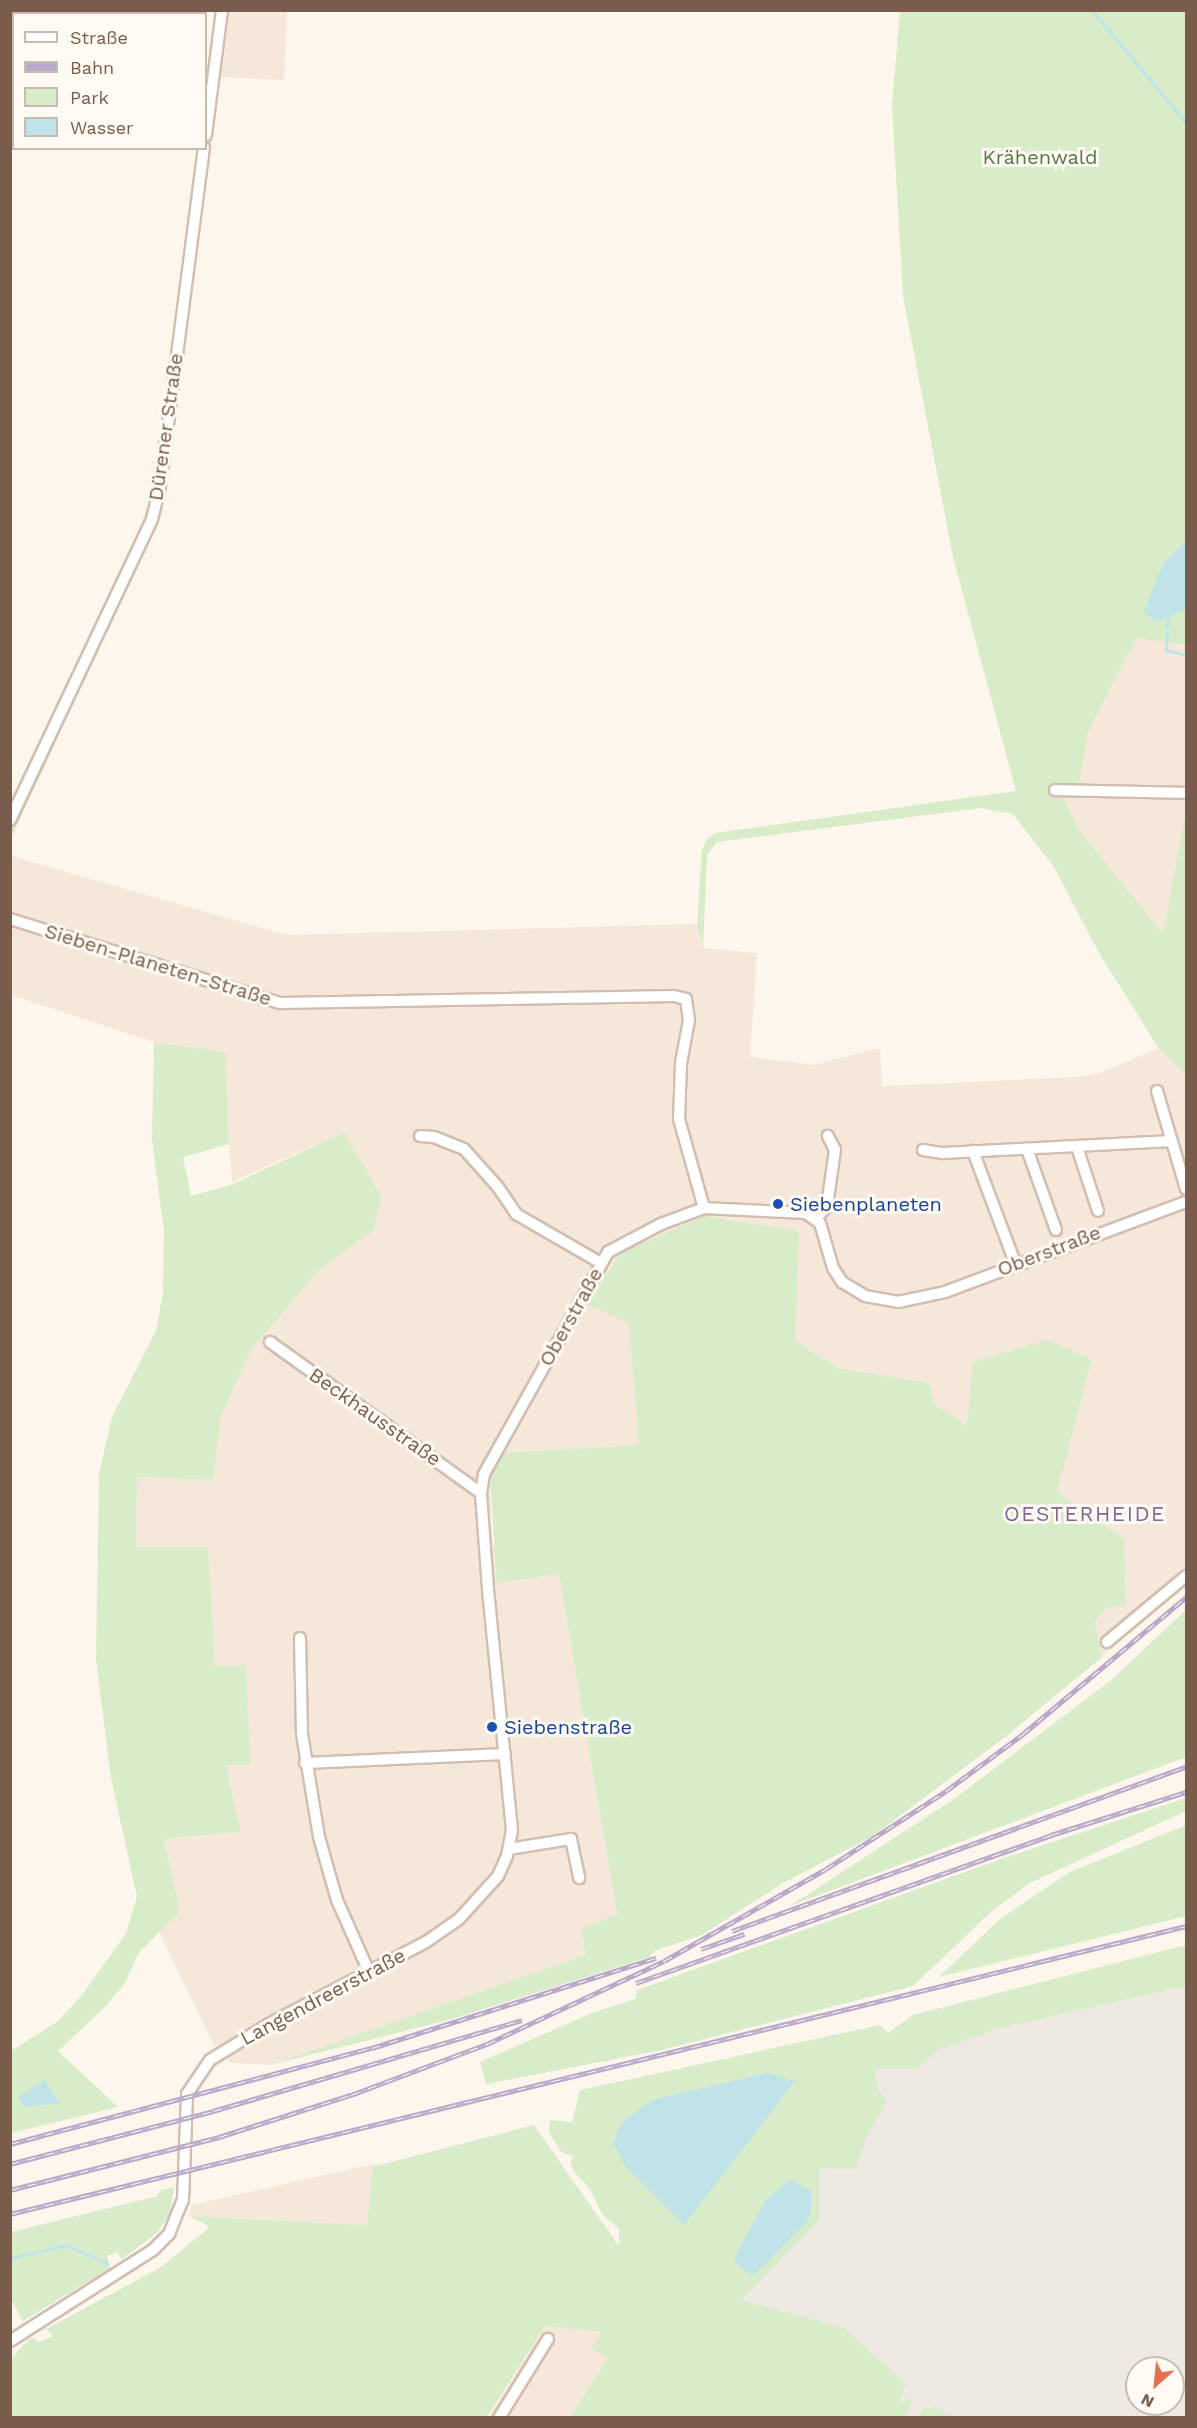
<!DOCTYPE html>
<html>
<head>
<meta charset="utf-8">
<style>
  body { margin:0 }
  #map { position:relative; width:1197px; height:2428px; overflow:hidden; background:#fdf6ec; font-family:"Work Sans",sans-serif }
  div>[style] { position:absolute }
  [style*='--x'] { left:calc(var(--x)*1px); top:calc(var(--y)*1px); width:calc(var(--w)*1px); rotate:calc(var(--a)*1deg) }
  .residential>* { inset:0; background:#f5e8da }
  .industrial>* { inset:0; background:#efe9e4 }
  .green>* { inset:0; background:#d8ecc9 }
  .water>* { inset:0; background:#bfe3e8 }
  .stream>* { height:3px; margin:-1.5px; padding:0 1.5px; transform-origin:1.5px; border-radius:1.5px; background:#bfe3e8 }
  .roads { filter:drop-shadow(2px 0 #d1beb0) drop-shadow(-2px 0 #d1beb0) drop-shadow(0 2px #d1beb0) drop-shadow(0 -2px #d1beb0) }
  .minor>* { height:10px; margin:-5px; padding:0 5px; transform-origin:5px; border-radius:5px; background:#fff }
  .rail>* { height:5px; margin-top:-2.5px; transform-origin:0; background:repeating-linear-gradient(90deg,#fffaf3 0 9px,#b9a8c9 0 18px); box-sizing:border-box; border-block:2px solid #b9a8c9 }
  .dots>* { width:16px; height:16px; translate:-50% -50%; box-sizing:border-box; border:3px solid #fffaf3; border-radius:50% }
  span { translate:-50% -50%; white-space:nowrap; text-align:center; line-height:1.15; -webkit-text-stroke:6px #fffaf3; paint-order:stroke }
  .park-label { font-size:20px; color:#537a41 }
  .street-label { font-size:20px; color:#7a5c4d }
  .transit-label { font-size:20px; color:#164399 }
  .left { translate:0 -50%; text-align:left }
  .neighbourhood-label { font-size:21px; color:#846695; letter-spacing:1.5px }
  .frame { position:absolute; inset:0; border:12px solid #7a5c4d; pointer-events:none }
  .legend { position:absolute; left:12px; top:12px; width:195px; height:138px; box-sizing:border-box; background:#fffaf3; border:2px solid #cabbb1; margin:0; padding:8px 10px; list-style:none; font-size:18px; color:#7a5c4d }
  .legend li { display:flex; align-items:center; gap:12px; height:30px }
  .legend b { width:30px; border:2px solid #cabbb1 }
  .north { position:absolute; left:1125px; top:2356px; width:60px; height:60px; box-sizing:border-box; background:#fffaf3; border:2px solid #cabbb1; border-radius:50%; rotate:207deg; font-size:16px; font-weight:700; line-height:24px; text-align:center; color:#7a5c4d }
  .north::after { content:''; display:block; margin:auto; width:21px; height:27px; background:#e76f51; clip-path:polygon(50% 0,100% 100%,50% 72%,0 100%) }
</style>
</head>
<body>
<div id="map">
  <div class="residential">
    <i style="clip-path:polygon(226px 11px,287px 11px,284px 80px,218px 77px)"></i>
    <i style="clip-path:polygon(1137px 638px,1186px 645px,1186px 971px,1163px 935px,1079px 830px,1062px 795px,1079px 784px,1088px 732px)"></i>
    <i style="clip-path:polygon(11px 856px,287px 935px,697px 924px,703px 948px,757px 953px,750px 1057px,813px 1065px,880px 1048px,882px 1086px,1076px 1077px,1100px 1073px,1159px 1048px,1186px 1075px,1186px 1580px,1102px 1657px,1095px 1621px,1107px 1607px,1126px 1605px,1124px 1539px,1057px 1492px,1092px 1359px,968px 1425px,934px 1403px,928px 1383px,838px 1368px,795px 1340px,629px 1323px,639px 1445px,502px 1453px,490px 1479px,492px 1542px,559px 1573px,617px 1914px,582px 1928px,585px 1955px,270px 2065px,230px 2063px,213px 2043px,158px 1930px,180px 1911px,164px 1839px,241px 1832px,226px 1765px,249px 1765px,246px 1665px,215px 1666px,208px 1547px,136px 1547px,137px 1477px,213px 1480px,221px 1415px,253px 1348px,318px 1271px,374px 1230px,344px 1132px,232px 1182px,224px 1052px,154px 1042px,11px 995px)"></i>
    <i style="clip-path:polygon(373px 2164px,367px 2225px,189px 2216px,192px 2205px)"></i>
    <i style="clip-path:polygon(545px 2326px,602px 2332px,608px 2358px,570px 2417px,488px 2418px)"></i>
  </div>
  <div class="industrial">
    <i style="clip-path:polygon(evenodd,1186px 1986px,1186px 2417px,640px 2418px,813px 2041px,911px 2055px,1000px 2028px,1186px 1986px,1137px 2368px,1173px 2368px,1173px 2404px,1137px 2404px,1137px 2368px)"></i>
  </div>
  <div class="green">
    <i style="clip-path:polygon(216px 11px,226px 11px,220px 78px,162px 514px,11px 838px,10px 802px,124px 569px,149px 503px,199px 149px,206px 148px,206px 95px)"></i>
    <i style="clip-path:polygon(900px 11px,1186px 11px,1186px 541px,1163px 565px,1158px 622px,1186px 609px,1186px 645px,1137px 638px,1088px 732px,1079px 785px,1062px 795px,1079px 830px,1163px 934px,1186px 811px,1186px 1075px,1158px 1047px,1099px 953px,1054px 867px,1013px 814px,981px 808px,717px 842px,707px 855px,703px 948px,697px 924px,702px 849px,707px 839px,715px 833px,1016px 791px,953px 557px,903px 296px,892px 105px)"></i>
    <i style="clip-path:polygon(154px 1042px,225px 1052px,229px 1144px,183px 1157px,191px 1196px,231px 1185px,344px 1132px,381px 1196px,374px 1230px,318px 1271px,253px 1348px,221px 1415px,213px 1480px,137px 1477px,136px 1547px,208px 1547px,215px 1666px,246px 1665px,250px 1765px,226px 1765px,241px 1832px,164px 1839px,180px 1911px,138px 1954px,125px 1983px,105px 2007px,58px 2051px,118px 2107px,11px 2133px,11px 2051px,58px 2021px,83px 1994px,126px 1933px,137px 1897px,111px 1778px,96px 1659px,99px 1474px,112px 1417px,156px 1331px,163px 1293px,164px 1232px,152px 1139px)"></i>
    <i style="clip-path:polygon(705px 1216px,799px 1231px,795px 1340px,838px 1368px,929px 1383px,934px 1403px,967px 1425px,973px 1362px,1047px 1340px,1092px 1359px,1057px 1492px,1124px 1539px,1126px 1606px,1107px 1607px,1095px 1621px,1102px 1657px,1005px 1737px,873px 1836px,783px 1883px,702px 1935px,654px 1951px,650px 1957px,452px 2019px,270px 2065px,585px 1955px,582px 1928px,617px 1914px,559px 1574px,497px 1583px,490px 1479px,501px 1453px,639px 1445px,629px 1323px,587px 1305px,621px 1252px)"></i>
    <i style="clip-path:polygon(1186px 1610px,1186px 1757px,790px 1906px,954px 1799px,1110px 1681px)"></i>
    <i style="clip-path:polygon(1186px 1798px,1186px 1811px,1030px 1883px,992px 1911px,913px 1986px,662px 2050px,486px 2084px,480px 2062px,592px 2013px,635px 1999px,637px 1990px,1001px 1859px)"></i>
    <i style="clip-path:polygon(1186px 1825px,1186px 1916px,939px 1977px,1000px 1919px,1070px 1872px)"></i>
    <i style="clip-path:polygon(1186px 1945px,1186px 1986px,1000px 2028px,940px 2049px,915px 2069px,875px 2069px,877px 2089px,887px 2100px,866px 2139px,856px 2169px,819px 2168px,819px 2220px,741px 2300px,845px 2328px,906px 2384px,898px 2405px,910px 2398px,912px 2400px,906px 2417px,570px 2417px,608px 2358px,592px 2348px,602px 2332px,545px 2326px,487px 2417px,11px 2418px,11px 2359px,21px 2347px,32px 2337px,39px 2342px,53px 2336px,46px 2329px,161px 2267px,210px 2227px,189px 2216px,367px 2225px,373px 2164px,376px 2166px,534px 2125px,619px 2246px,619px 2229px,602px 2214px,590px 2189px,576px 2174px,570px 2164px,573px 2156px,561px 2152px,549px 2132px,550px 2120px,572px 2122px,580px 2090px,880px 2025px,888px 2033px,913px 2015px)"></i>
    <i style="clip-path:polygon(174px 2187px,170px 2214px,156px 2234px,122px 2259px,117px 2252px,107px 2256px,110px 2268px,23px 2321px,11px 2299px,11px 2232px,158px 2196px,159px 2191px)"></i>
    <i style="clip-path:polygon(936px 2407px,954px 2417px,920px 2417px,923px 2409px)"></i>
  </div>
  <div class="water">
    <i style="clip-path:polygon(1186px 541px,1186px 609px,1158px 622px,1144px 612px,1163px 564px)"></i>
    <i style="clip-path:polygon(767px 2073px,795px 2081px,684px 2225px,626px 2167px,614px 2144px,617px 2132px,625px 2120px,653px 2100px)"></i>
    <i style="clip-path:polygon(44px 2080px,60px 2103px,26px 2107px,18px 2098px)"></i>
    <i style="clip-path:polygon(790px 2179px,811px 2191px,811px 2213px,805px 2224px,766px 2264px,755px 2274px,746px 2273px,735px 2261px,737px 2253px,765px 2201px)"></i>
  </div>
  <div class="stream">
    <i style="--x:1092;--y:10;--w:147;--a:50.2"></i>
    <i style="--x:1167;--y:627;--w:13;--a:-86"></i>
    <i style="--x:1167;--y:632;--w:18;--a:93"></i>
    <i style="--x:1166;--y:650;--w:21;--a:14"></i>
    <i style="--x:10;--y:2258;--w:58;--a:-12.8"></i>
    <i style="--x:67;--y:2245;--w:45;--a:24.9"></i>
  </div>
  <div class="roads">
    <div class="minor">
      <i style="--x:206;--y:135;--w:126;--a:-82.7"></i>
      <i style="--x:1055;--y:790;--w:131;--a:1.3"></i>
      <i style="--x:10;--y:820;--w:333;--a:-64.7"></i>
      <i style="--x:152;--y:519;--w:34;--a:-76"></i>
      <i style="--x:160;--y:486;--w:341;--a:-82.6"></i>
      <i style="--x:10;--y:919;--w:283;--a:17.3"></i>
      <i style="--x:280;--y:1003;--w:394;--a:-1"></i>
      <i style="--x:674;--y:996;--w:12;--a:14"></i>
      <i style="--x:686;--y:999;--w:21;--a:82"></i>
      <i style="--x:689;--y:1020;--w:44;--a:100.5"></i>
      <i style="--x:681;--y:1063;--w:56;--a:92"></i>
      <i style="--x:679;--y:1119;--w:92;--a:74.3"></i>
      <i style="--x:1157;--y:1091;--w:102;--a:73.5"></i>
      <i style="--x:420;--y:1136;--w:14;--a:4"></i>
      <i style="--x:434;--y:1137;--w:32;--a:22"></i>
      <i style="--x:464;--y:1149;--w:51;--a:48.2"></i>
      <i style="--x:498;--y:1187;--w:32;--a:56"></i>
      <i style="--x:516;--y:1214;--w:98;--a:30"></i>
      <i style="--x:1077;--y:1147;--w:67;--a:71.8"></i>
      <i style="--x:1027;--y:1149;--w:86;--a:70.3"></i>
      <i style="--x:923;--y:1150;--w:20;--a:9"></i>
      <i style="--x:943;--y:1153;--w:229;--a:-3"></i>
      <i style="--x:973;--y:1151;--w:120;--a:69.4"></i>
      <i style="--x:816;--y:1218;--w:16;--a:-47"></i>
      <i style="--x:827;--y:1206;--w:57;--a:-81.9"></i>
      <i style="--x:835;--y:1150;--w:16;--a:-117"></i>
      <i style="--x:270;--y:1342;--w:259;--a:35.6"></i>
      <i style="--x:300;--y:1638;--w:96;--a:88.8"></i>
      <i style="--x:302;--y:1734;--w:104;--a:80.6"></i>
      <i style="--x:319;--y:1837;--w:66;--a:74.1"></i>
      <i style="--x:337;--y:1900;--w:79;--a:66"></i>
      <i style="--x:1107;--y:1642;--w:103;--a:-39.9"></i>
      <i style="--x:305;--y:1763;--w:200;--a:-2.6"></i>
      <i style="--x:509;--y:1849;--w:63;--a:-9.2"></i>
      <i style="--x:571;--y:1839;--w:40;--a:78"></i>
      <i style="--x:10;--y:2341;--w:169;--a:-32.5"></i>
      <i style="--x:153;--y:2250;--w:23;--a:-45"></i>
      <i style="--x:169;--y:2234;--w:37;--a:-68"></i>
      <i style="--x:183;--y:2200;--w:106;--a:-87.8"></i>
      <i style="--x:187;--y:2094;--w:41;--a:-55.9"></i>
      <i style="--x:210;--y:2060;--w:69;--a:-31.4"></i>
      <i style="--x:269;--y:2024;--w:177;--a:-27.6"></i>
      <i style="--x:426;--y:1942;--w:40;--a:-34.9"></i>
      <i style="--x:459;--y:1919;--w:58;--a:-47.8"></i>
      <i style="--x:498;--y:1876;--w:22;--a:-66"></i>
      <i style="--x:507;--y:1856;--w:26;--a:-79"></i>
      <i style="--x:512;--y:1830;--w:242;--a:-95.7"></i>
      <i style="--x:488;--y:1589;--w:96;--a:-94.2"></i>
      <i style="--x:481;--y:1493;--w:19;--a:-81"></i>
      <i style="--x:484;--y:1474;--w:254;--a:-60.8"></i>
      <i style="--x:608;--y:1252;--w:60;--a:-27.8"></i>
      <i style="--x:661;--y:1224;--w:46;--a:-20.4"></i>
      <i style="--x:704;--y:1208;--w:102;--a:2.8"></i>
      <i style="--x:806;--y:1213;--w:17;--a:36"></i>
      <i style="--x:820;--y:1223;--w:47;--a:73.9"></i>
      <i style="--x:833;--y:1268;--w:17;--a:57"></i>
      <i style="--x:842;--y:1282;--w:27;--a:31"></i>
      <i style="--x:865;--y:1296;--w:34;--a:10"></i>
      <i style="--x:898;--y:1302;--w:48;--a:-12"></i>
      <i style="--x:945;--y:1292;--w:257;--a:-20.5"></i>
      <i style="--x:499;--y:2418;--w:93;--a:-58.2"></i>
    </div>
  </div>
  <div class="rail">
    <i style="--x:732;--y:1931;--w:483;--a:-19.9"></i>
    <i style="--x:701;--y:1949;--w:46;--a:-19.2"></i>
    <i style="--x:636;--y:1983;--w:441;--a:-19.6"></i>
    <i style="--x:1051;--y:1835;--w:142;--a:-17.7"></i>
    <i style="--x:10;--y:2144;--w:375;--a:-14.9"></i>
    <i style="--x:372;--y:2048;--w:298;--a:-17.6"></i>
    <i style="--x:10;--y:2164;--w:210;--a:-14.6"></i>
    <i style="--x:213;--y:2111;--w:322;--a:-16.4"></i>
    <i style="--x:10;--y:2190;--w:216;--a:-14.2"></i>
    <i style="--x:219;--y:2137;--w:139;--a:-17.7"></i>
    <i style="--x:351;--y:2095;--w:145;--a:-20.6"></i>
    <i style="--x:487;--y:2044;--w:195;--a:-25.1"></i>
    <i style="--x:664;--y:1961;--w:186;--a:-29.6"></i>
    <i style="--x:826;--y:1869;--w:143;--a:-33"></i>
    <i style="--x:946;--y:1791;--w:96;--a:-36.5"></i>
    <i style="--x:1023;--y:1734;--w:213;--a:-40"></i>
    <i style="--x:10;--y:2214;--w:1211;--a:-13.76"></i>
  </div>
  <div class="dots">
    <i style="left:778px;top:1204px;background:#1a4fb4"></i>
    <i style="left:492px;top:1727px;background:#1a4fb4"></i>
  </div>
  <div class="park-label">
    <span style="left:1040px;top:157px">Krähenwald</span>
  </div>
  <div class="street-label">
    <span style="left:166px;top:427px;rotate:-82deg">Dürener Straße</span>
    <span style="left:158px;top:965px;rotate:17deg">Sieben-Planeten-Straße</span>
    <span style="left:1049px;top:1251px;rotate:-21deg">Oberstraße</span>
    <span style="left:571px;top:1317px;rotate:-61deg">Oberstraße</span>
    <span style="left:375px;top:1417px;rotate:35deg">Beckhausstraße</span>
    <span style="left:323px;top:1997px;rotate:-28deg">Langendreerstraße</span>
  </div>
  <div class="transit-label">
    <span class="left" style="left:790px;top:1204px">Siebenplaneten</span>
    <span class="left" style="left:504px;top:1727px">Siebenstraße</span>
  </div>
  <div class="neighbourhood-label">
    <span style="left:1085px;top:1514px">OESTERHEIDE</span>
  </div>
  <div class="frame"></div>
  <ul class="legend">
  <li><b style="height:8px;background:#fff"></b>Straße</li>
  <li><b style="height:8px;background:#b9a8c9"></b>Bahn</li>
  <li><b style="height:16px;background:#d8ecc9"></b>Park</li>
  <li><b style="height:16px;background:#bfe3e8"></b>Wasser</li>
  </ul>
  <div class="north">N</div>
</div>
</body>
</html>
